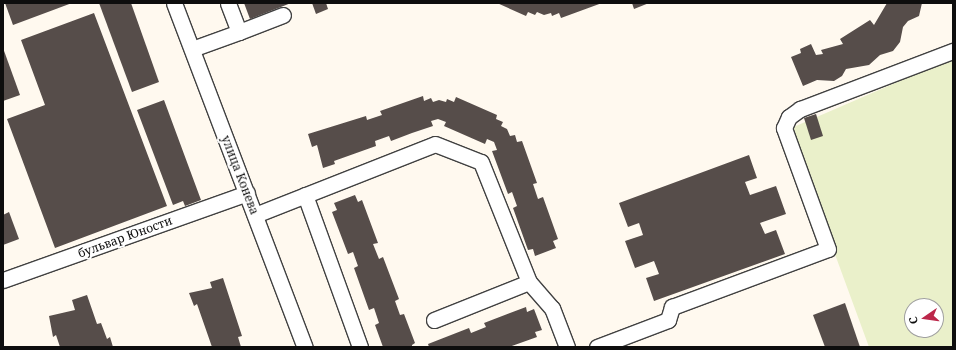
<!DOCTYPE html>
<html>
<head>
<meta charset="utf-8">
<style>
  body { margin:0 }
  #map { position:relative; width:956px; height:350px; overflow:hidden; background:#fff9ef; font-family:"Noto Serif",serif }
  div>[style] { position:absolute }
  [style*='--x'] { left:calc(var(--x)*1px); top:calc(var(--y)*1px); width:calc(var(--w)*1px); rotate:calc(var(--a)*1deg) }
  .pitch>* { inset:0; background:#eaf0ca }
  .building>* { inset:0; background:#564d4a }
  .roads { filter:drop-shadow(1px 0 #414141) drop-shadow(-1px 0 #414141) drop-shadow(0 1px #414141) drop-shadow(0 -1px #414141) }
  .minor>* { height:15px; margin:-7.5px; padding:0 7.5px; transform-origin:7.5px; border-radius:7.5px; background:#fff }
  span { translate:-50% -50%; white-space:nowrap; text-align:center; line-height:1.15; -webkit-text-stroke:4px #fff; paint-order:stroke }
  .street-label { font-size:12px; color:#0e0e0e }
  .frame { position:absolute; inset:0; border:4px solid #0e0e0e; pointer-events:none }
  .north { position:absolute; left:904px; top:298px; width:40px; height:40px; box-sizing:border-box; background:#fff; border:1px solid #9f9f9f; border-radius:50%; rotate:257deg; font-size:11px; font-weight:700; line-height:16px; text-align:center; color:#0e0e0e }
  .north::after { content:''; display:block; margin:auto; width:14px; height:18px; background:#bc274a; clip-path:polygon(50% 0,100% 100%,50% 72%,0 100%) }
</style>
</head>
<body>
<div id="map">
  <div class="pitch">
    <i style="clip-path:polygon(evenodd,953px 58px,953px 347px,869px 347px,789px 129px,953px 58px,912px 306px,936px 306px,936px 330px,912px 330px,912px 306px)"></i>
  </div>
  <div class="building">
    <i style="clip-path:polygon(5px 3px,72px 3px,13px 25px)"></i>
    <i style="clip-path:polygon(99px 3px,131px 3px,159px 82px,132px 92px)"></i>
    <i style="clip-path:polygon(244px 3px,291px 3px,250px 19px)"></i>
    <i style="clip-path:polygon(312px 3px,326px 3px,328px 9px,316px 14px)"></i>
    <i style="clip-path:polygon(497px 3px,602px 3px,561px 18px,559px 13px,552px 16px,551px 13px,544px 15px,537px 12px,535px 15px,528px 12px,526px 16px)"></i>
    <i style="clip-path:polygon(632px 3px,649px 3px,634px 9px)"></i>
    <i style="clip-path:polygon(887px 3px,922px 3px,919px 16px,908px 21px,903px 27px,900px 42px,893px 51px,880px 55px,869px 65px,846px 69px,842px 76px,834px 81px,817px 80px,803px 86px,791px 57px,801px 53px,800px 49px,811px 44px,816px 55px,823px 54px,821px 50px,843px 44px,840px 39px,870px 20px,874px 25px)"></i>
    <i style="clip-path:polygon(94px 13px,167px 206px,55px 248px,7px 119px,45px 105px,21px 40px)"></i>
    <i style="clip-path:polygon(3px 48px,20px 95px,3px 101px)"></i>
    <i style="clip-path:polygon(423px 96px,424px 101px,431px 98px,433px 102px,439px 100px,446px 102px,447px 99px,454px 102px,456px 97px,497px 115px,496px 119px,503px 122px,501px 126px,507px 129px,510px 136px,515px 135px,517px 142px,522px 141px,537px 183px,533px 184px,538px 199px,543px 197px,558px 239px,553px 241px,556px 248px,535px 256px,533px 249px,528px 250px,513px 208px,517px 206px,512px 192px,508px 194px,492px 151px,497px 150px,494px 142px,487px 139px,485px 144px,444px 126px,446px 122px,438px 119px,431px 121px,433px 126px,412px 133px,391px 141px,389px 136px,375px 141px,376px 146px,334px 161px,335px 164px,323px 168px,317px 145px,312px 147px,308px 134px,366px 116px,367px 120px,382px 115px,380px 111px)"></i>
    <i style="clip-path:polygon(164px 100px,201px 200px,185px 206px,183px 201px,173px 205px,137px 110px)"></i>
    <i style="clip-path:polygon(816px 114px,823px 136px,811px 140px,804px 118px)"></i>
    <i style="clip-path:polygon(749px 155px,757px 178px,745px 182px,750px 195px,776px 186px,786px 214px,760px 223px,765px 234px,776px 230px,785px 254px,654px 301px,646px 278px,659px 274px,654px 261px,635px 268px,625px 241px,643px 235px,639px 223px,628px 227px,619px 203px)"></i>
    <i style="clip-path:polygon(355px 195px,358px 202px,362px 200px,378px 243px,373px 244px,379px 259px,383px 257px,399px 299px,395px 301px,400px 315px,404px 314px,415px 343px,412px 345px,412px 347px,383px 347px,375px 325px,379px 323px,374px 308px,369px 310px,354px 268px,358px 266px,353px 252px,348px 254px,332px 212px,337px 210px,334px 203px)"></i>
    <i style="clip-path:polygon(9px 212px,19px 239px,3px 245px,3px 215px)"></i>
    <i style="clip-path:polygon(223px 278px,242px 336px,238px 337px,241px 347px,212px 347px,197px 304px,194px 306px,189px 293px,212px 288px,210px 282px)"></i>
    <i style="clip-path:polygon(87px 295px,97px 324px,101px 323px,107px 339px,110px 337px,113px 347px,60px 347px,56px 335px,53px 337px,49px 316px,75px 310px,72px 300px)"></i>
    <i style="clip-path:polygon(845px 303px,860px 347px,825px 347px,813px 315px)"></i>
    <i style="clip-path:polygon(526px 307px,527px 312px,534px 309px,542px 330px,535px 332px,537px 337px,509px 347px,429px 347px,428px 344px,469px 328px,471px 333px,486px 327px,484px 323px)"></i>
  </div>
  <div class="roads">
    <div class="minor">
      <i style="--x:174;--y:3;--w:368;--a:69.2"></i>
      <i style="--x:239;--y:32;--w:47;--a:-21.1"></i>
      <i style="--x:192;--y:49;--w:50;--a:-19.9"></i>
      <i style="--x:239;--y:32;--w:31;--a:-111"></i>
      <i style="--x:305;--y:195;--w:162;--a:70.1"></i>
      <i style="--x:255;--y:215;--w:193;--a:-21.5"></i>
      <i style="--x:435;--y:144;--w:49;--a:21.4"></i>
      <i style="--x:481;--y:162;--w:129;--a:68.2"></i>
      <i style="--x:529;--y:282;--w:35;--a:49"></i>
      <i style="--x:552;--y:308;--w:42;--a:69"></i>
      <i style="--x:3;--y:280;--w:259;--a:-19.6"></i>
      <i style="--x:434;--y:320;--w:102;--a:-21.8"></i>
      <i style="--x:597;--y:347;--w:76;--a:-20.8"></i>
      <i style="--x:668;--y:320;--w:14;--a:-73"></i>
      <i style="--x:672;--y:307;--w:166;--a:-20.4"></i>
      <i style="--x:828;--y:249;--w:129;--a:-110"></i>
      <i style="--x:784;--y:128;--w:12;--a:-66"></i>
      <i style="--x:789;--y:117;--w:14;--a:-36"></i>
      <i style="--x:800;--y:109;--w:164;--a:-20.8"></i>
    </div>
  </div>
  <div class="street-label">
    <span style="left:240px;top:175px;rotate:69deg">улица Конева</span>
    <span style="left:125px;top:237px;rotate:-20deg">бульвар Юности</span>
  </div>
  <div class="frame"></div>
  <div class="north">С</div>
</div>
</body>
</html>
